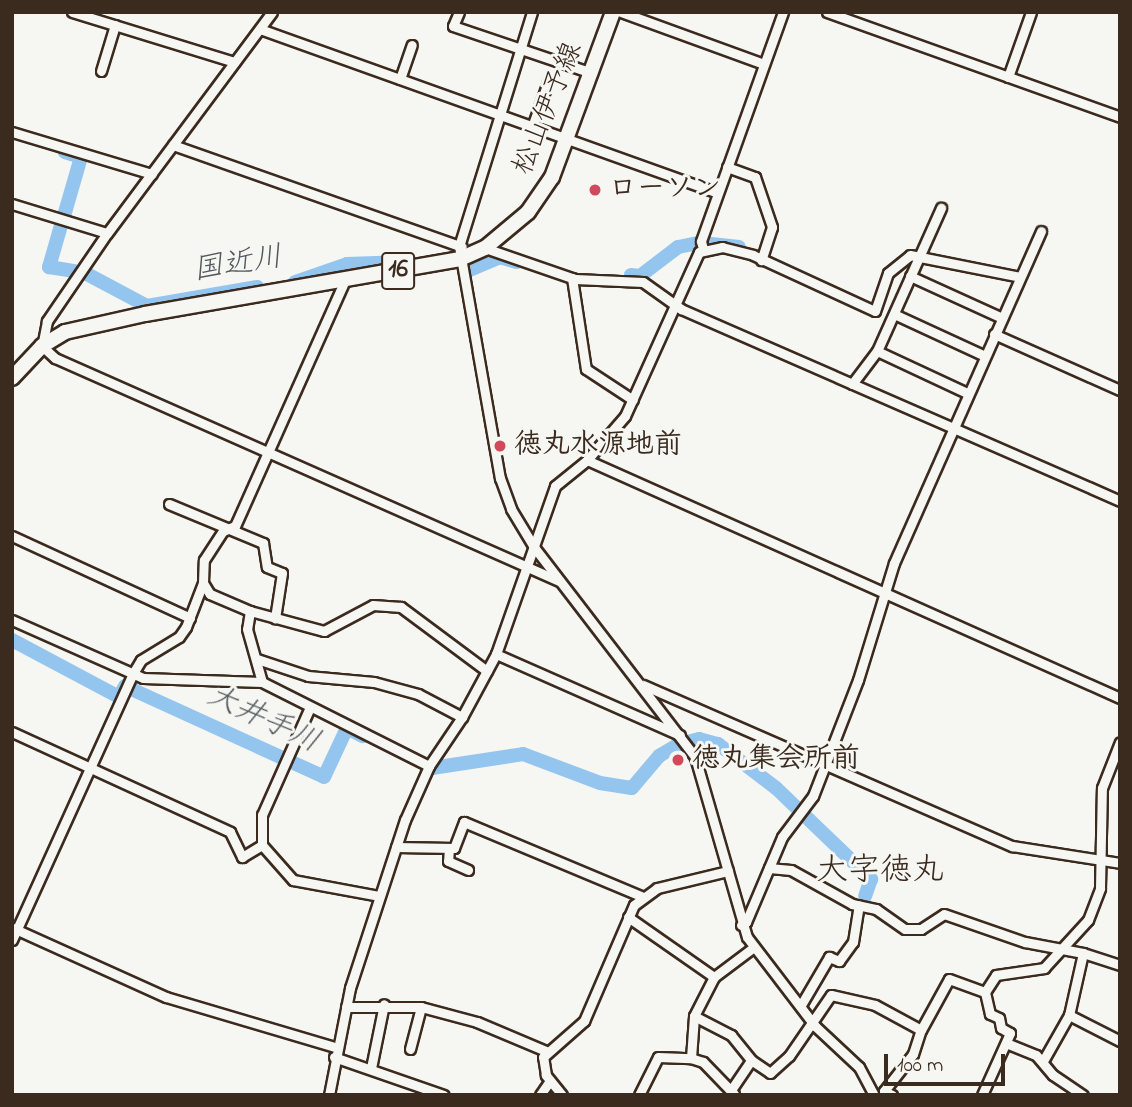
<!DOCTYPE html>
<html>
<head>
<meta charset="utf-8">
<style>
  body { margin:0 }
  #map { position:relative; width:1132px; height:1107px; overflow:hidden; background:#f6f6f2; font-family:"Indie Flower","Klee One",sans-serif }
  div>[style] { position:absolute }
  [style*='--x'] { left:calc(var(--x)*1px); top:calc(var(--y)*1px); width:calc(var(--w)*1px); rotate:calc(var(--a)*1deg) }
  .river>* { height:14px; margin:-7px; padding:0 7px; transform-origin:7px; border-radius:7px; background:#93c5ef }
  .roads { filter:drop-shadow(2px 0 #3b2a1e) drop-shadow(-2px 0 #3b2a1e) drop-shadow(0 2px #3b2a1e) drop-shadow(0 -2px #3b2a1e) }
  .minor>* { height:9px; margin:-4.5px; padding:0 4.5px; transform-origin:4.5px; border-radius:4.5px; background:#f6f6f2 }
  .primary>* { height:14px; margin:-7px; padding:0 7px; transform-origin:7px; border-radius:7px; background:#f6f6f2 }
  .dots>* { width:19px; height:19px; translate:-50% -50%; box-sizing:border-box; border:4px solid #f6f6f2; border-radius:50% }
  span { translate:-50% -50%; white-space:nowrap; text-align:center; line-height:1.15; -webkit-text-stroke:6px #f6f6f2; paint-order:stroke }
  .shield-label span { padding:2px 5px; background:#f6f6f2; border:2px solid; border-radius:5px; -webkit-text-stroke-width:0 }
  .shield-label { font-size:26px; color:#3b2a1e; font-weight:700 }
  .street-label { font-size:28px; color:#3b2a1e }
  .poi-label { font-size:28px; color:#3b2a1e; font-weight:700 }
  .left { translate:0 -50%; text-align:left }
  .water-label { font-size:30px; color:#55585d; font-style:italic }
  .quarter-label { font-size:32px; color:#3b2a1e }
  .frame { position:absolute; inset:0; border:14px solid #3b2a1e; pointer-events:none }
  .scale { position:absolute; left:884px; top:1054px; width:121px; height:32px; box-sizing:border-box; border:4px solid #3b2a1e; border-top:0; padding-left:9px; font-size:21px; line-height:24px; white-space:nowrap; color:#3b2a1e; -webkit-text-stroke:5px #f6f6f2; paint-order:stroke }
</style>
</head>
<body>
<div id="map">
  <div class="river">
    <i style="--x:64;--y:216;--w:61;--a:-73.9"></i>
    <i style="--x:81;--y:157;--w:17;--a:-163"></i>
    <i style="--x:62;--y:222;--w:47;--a:106.1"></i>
    <i style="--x:49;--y:267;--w:26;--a:9"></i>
    <i style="--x:702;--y:243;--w:37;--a:6"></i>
    <i style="--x:467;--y:271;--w:36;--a:-23"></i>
    <i style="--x:500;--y:257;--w:17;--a:17"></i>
    <i style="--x:85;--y:273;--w:70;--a:28"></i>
    <i style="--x:147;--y:306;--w:112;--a:-9.8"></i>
    <i style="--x:631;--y:275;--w:9;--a:6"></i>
    <i style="--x:640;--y:276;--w:48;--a:-37.3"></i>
    <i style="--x:678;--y:247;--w:21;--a:-11"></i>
    <i style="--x:295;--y:282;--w:55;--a:-19.1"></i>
    <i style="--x:347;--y:264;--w:58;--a:-2"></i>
    <i style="--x:12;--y:640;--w:121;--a:28"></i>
    <i style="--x:119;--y:697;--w:13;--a:-61"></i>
    <i style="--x:129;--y:688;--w:214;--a:24.5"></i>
    <i style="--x:324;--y:777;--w:54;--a:-64.9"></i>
    <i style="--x:347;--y:728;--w:18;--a:27"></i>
    <i style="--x:432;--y:768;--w:92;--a:-8.7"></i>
    <i style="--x:523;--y:754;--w:82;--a:20.6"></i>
    <i style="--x:600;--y:783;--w:32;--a:9"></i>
    <i style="--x:632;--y:788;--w:42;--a:-49.8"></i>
    <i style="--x:659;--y:756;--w:23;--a:-31"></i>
    <i style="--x:679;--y:744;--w:21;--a:-14"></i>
    <i style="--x:699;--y:739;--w:20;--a:15"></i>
    <i style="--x:718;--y:744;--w:73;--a:37.2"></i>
    <i style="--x:776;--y:788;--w:132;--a:43.8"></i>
    <i style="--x:871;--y:879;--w:18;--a:109"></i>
  </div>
  <div class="roads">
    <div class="minor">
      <i style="--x:72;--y:12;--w:170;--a:17.1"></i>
      <i style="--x:272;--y:12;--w:276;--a:126.7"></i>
      <i style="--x:107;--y:233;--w:107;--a:124.3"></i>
      <i style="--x:47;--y:321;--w:25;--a:101"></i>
      <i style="--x:42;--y:346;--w:18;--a:43"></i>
      <i style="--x:55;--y:358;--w:551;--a:23.87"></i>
      <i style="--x:459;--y:12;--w:15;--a:113"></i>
      <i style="--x:453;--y:26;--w:147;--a:18.7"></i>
      <i style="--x:532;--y:12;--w:245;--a:107.3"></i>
      <i style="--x:459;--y:246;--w:236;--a:80"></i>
      <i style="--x:500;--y:478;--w:33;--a:70"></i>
      <i style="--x:511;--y:509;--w:44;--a:58.8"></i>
      <i style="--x:534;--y:547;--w:265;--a:52.5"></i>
      <i style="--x:695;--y:757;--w:187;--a:73.9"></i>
      <i style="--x:747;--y:937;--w:112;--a:52.6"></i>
      <i style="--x:815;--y:1026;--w:60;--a:43"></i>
      <i style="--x:859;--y:1067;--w:32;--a:62"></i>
      <i style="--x:621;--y:12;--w:152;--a:20"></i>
      <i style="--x:827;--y:12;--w:311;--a:19.7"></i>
      <i style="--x:260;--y:29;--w:486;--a:19.7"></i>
      <i style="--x:101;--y:71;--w:48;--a:-73.1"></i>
      <i style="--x:1008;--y:77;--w:69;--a:-70.5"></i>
      <i style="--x:400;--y:79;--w:36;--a:-71"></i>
      <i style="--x:532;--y:127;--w:48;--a:-70.4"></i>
      <i style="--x:12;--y:132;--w:146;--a:16.7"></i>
      <i style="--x:173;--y:145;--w:306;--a:19.4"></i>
      <i style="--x:727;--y:167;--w:30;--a:20"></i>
      <i style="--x:755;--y:177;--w:53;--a:71.2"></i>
      <i style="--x:772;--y:227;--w:35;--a:108"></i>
      <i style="--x:12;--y:204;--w:99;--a:17"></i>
      <i style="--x:485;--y:248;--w:95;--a:19"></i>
      <i style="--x:575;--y:279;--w:68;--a:2.5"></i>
      <i style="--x:643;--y:282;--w:47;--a:35.4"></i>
      <i style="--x:681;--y:309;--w:479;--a:23.6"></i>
      <i style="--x:703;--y:249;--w:8;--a:-104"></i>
      <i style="--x:701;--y:241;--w:243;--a:-70.3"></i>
      <i style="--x:910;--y:276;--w:101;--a:24.5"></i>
      <i style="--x:572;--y:278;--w:92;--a:81.3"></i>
      <i style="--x:586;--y:369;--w:56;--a:33.4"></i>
      <i style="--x:894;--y:314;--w:100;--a:24.8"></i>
      <i style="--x:994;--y:334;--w:138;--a:24"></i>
      <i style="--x:877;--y:351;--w:99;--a:25"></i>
      <i style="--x:852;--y:384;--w:41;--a:-52.9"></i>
      <i style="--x:877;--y:351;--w:157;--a:-65.9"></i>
      <i style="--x:587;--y:460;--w:584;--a:24.06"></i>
      <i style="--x:169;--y:504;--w:102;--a:22.5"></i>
      <i style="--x:263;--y:543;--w:24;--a:81"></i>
      <i style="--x:267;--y:567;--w:16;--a:22"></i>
      <i style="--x:282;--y:573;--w:46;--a:98.8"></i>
      <i style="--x:12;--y:536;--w:196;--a:24.7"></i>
      <i style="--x:203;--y:583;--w:13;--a:58"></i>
      <i style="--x:210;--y:594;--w:43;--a:23"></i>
      <i style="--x:250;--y:611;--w:77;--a:15.1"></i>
      <i style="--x:324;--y:631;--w:55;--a:-28"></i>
      <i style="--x:373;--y:605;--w:28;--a:4"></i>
      <i style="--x:401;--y:607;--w:107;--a:36.7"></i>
      <i style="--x:250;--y:611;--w:18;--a:99"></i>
      <i style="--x:247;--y:629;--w:55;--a:74.2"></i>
      <i style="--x:12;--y:620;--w:143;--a:23.9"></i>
      <i style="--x:143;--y:678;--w:119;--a:1.9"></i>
      <i style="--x:262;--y:682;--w:187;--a:26.7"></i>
      <i style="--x:496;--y:654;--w:201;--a:23.8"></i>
      <i style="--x:257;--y:659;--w:54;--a:18.4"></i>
      <i style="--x:308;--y:676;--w:66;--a:5.2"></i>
      <i style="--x:374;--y:682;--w:46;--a:15.3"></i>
      <i style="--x:418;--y:694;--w:50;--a:27.6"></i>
      <i style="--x:643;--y:685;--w:403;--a:23.6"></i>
      <i style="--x:1012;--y:846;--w:109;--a:8.9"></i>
      <i style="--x:12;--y:732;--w:240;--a:24.6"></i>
      <i style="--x:230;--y:832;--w:28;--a:64"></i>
      <i style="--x:242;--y:857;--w:23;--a:-31"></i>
      <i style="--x:262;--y:845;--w:47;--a:48.5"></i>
      <i style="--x:293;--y:880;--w:87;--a:10.5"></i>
      <i style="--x:262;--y:845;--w:30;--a:-90"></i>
      <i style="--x:262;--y:815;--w:118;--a:-66"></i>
      <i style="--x:396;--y:847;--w:58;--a:1"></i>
      <i style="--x:454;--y:848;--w:28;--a:-69"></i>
      <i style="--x:464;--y:822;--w:192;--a:22.7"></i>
      <i style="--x:449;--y:848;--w:13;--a:94"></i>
      <i style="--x:448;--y:861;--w:22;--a:24"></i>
      <i style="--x:769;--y:868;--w:22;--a:5"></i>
      <i style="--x:791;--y:870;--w:70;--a:29.1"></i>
      <i style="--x:852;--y:904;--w:25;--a:12"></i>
      <i style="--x:876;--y:909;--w:35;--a:35"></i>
      <i style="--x:905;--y:929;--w:16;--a:0"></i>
      <i style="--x:921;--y:929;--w:27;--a:-33"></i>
      <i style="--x:944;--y:914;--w:86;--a:19.1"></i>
      <i style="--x:1025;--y:942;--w:59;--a:10.7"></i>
      <i style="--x:1083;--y:953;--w:64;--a:102.7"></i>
      <i style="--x:1069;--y:1015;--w:57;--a:27"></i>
      <i style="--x:628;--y:917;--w:105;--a:34.9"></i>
      <i style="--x:741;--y:925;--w:6;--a:-31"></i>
      <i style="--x:746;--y:922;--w:92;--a:-67"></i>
      <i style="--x:782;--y:837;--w:51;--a:-52.9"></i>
      <i style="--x:813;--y:796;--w:124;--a:-68.8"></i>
      <i style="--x:858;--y:680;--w:122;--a:-72.9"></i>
      <i style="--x:894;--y:563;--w:363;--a:-66.1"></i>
      <i style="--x:13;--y:928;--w:168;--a:24.3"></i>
      <i style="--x:166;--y:997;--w:176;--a:16.5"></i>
      <i style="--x:12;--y:940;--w:291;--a:-65.6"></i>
      <i style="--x:132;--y:675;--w:17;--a:-59"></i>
      <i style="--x:141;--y:660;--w:44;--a:-31.2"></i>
      <i style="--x:179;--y:637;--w:12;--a:-55"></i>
      <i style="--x:186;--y:627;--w:47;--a:-68.9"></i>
      <i style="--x:203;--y:583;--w:23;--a:-88"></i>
      <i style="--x:204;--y:560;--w:35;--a:-57"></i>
      <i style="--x:223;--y:531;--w:13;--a:-23"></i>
      <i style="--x:235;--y:526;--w:267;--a:-65.9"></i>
      <i style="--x:1083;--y:953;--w:39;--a:18"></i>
      <i style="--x:801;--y:1005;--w:56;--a:-59.7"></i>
      <i style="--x:829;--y:957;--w:11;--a:22"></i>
      <i style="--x:839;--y:961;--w:24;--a:-54"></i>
      <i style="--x:853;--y:942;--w:37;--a:-81"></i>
      <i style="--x:346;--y:1007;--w:75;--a:0"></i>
      <i style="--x:421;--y:1007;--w:58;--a:15"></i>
      <i style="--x:477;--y:1022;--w:75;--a:22.8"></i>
      <i style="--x:694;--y:1016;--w:42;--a:27.2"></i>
      <i style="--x:731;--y:1035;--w:32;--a:51"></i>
      <i style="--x:1006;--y:1043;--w:32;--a:22"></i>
      <i style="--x:1036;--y:1055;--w:26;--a:50"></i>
      <i style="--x:1053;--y:1075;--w:36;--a:34"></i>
      <i style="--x:410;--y:1049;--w:43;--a:-75.3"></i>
      <i style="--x:334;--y:1057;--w:116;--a:19.1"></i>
      <i style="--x:1043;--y:1061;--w:53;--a:-60.5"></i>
      <i style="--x:371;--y:1068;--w:65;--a:-78.5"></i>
      <i style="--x:731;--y:1090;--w:36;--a:-56"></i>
      <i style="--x:751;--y:1060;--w:23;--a:34"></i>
      <i style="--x:770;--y:1073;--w:25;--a:-42"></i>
      <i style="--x:789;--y:1056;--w:74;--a:-55.5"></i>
      <i style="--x:831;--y:995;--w:45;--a:12.8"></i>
      <i style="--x:875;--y:1005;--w:52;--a:28.5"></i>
      <i style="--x:734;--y:1094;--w:45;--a:-134.1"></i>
      <i style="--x:703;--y:1062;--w:13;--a:-162"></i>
      <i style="--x:691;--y:1058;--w:42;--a:-85.9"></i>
      <i style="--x:694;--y:1016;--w:44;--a:-62.9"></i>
      <i style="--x:714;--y:977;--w:50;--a:-36.9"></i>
      <i style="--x:329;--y:1095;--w:109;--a:-78.9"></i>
      <i style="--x:350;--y:988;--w:177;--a:-71.9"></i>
      <i style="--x:405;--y:820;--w:59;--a:-66"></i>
      <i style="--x:429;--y:766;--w:59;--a:-56"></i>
      <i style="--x:462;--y:717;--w:72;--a:-61.6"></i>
      <i style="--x:496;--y:654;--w:178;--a:-70.6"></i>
      <i style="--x:555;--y:486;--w:41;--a:-39.1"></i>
      <i style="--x:587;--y:460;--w:58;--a:-49.2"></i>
      <i style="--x:625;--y:416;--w:180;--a:-65.7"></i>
      <i style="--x:699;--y:252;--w:24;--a:-12"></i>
      <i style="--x:722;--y:247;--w:32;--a:14"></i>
      <i style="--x:753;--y:255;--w:134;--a:24.7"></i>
      <i style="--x:875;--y:311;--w:40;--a:-71.1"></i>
      <i style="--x:888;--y:273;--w:28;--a:-39"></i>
      <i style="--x:910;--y:255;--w:112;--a:11.3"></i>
      <i style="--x:540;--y:1095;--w:16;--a:-55"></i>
      <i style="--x:562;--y:1095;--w:26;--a:-129"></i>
      <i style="--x:546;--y:1075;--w:18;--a:-99"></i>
      <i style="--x:543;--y:1057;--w:55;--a:-41.3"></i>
      <i style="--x:584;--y:1021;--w:126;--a:-66.7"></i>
      <i style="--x:634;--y:905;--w:29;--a:-36"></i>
      <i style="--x:657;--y:888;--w:73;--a:-13.5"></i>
      <i style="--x:639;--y:1095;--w:42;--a:-63.4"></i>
      <i style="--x:658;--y:1057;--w:33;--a:2"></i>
      <i style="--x:892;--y:1095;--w:9;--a:-153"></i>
      <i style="--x:884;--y:1091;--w:47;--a:-51.9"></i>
      <i style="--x:913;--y:1054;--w:25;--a:-72"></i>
      <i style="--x:921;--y:1030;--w:58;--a:-61.2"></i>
      <i style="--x:949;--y:979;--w:38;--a:20"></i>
      <i style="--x:985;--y:992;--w:20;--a:-57"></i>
      <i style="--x:996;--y:975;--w:49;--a:-8.3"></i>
      <i style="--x:1044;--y:968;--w:65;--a:-47.5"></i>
      <i style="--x:1088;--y:920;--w:34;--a:-69"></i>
      <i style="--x:1100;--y:888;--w:100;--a:-88.9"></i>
      <i style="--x:1102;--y:788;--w:49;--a:-68.6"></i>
      <i style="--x:982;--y:1095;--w:68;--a:-65.7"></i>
      <i style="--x:1010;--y:1033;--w:10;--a:-151"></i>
      <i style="--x:1001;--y:1028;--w:10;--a:-101"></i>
      <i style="--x:999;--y:1018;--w:10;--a:-156"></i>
      <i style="--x:990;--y:1014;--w:23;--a:-103"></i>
    </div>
    <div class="primary">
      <i style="--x:12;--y:378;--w:44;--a:-46.8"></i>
      <i style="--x:42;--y:346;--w:27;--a:-31"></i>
      <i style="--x:65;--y:332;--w:82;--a:-12.7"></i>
      <i style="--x:145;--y:314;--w:320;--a:-9.9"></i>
      <i style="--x:460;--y:259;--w:27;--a:-24"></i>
      <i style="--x:485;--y:248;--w:56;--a:-39.9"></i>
      <i style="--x:528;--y:212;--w:42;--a:-55.6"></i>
      <i style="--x:552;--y:177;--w:176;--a:-69.7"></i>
    </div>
  </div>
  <div class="dots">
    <i style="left:595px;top:190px;background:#d1495b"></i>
    <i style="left:500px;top:446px;background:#d1495b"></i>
    <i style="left:678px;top:760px;background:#d1495b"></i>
  </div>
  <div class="shield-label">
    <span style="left:398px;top:271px">16</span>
  </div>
  <div class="street-label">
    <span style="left:549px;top:109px;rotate:-68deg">松山伊予線</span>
  </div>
  <div class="poi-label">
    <span class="left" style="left:609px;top:190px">ローソン</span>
    <span class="left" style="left:514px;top:446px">徳丸水源地前</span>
    <span class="left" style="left:692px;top:760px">徳丸集会所前</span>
  </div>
  <div class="water-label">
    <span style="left:238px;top:265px;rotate:-9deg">国近川</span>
    <span style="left:263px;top:720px;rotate:25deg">大井手川</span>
  </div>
  <div class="quarter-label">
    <span style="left:880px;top:872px">大字徳丸</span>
  </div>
  <div class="frame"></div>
  <div class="scale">100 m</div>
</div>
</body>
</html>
